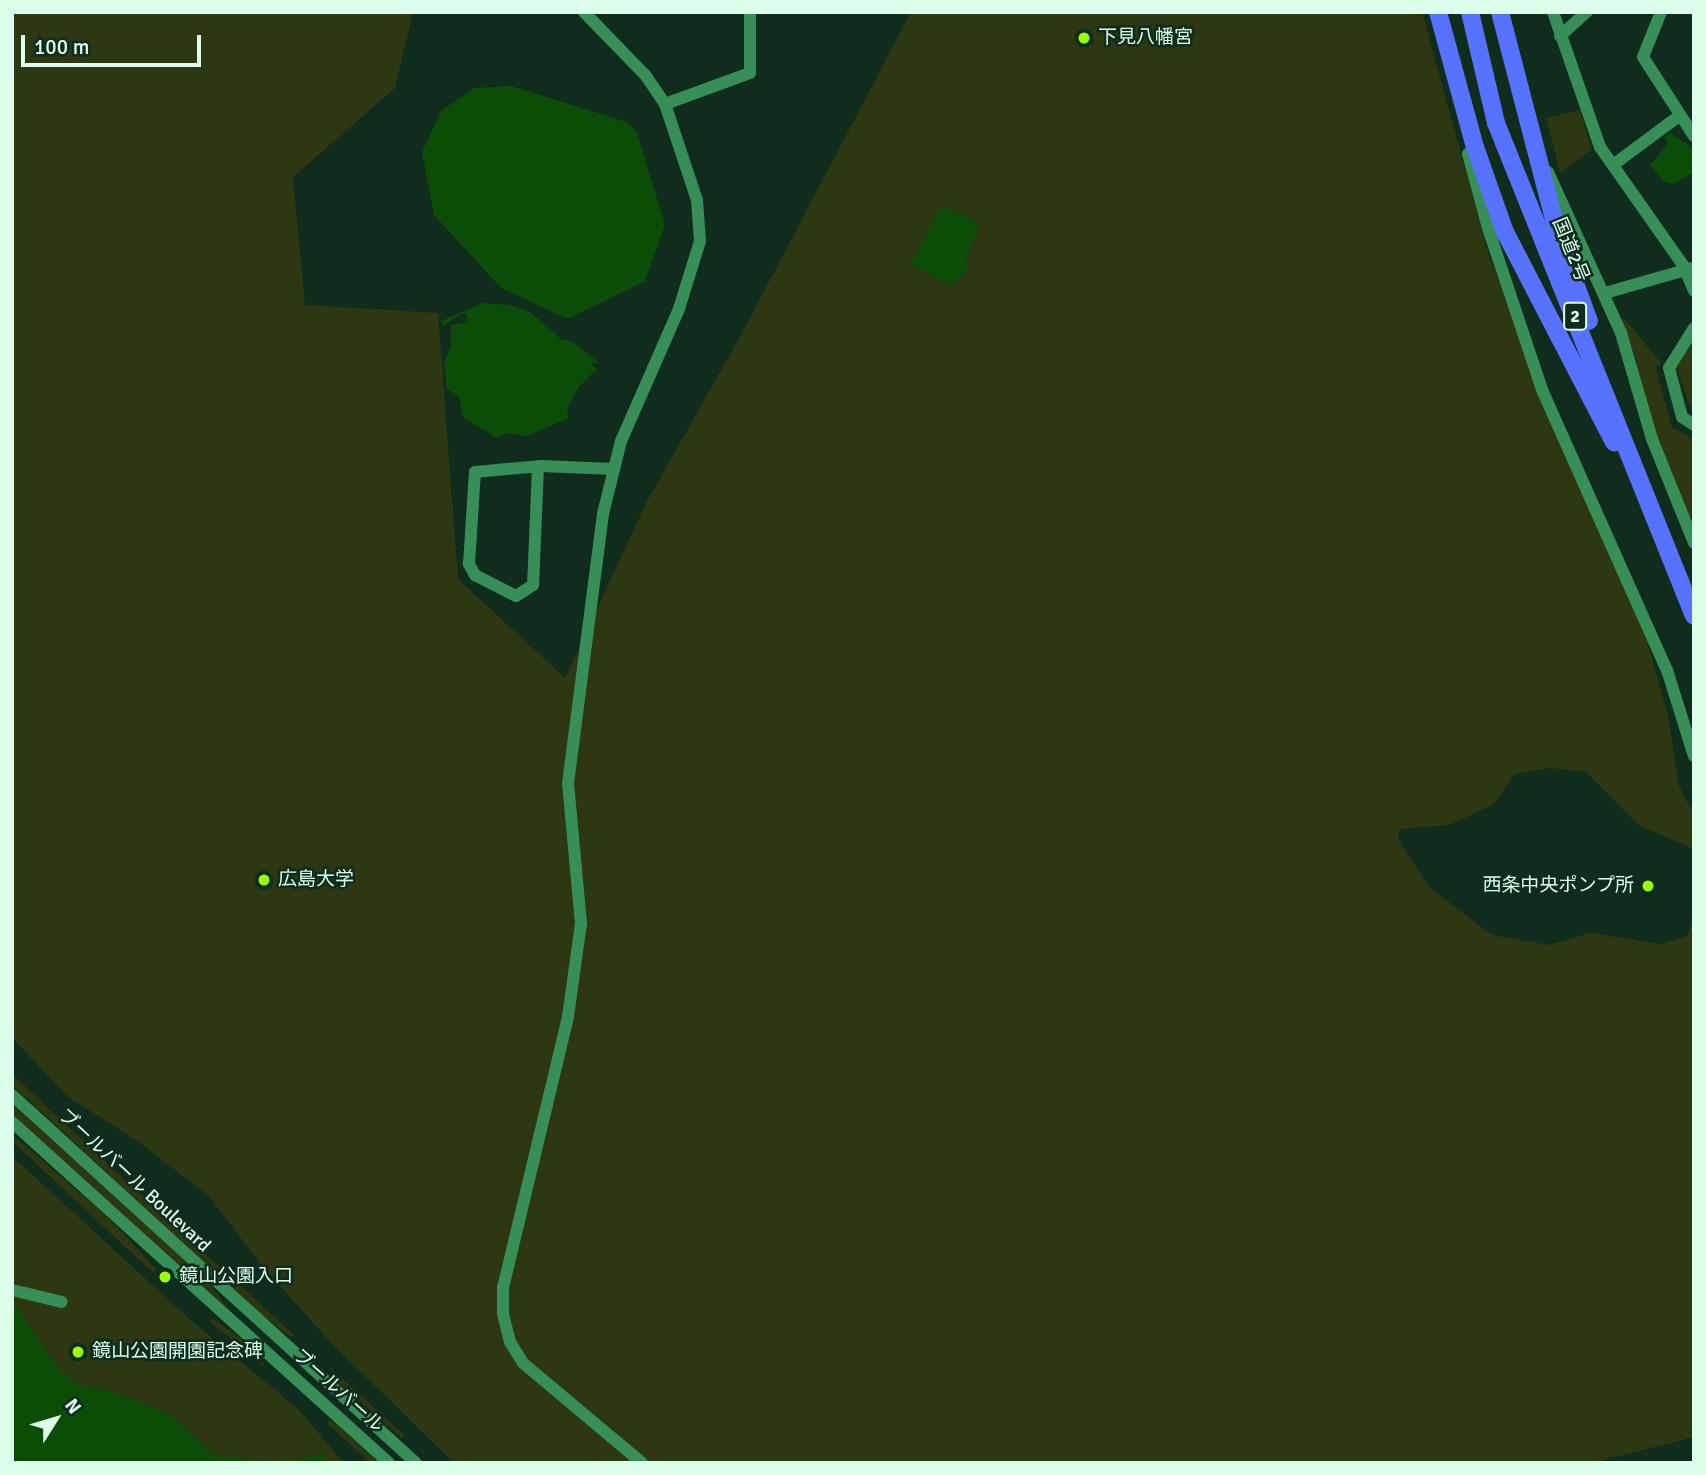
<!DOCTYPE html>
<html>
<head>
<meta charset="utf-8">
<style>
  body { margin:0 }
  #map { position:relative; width:1706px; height:1475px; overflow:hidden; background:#0f2c1d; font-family:Signika,"Noto Sans JP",sans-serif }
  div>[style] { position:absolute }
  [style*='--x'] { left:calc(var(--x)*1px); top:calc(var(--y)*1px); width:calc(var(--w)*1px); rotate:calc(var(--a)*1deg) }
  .green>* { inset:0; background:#2d3712 }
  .water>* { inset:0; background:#0b4d07 }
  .minor>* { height:12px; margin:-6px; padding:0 6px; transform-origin:6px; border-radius:6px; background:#378e56 }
  .highway>* { height:18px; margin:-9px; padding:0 9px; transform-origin:9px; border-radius:9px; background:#5672ff }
  .dots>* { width:19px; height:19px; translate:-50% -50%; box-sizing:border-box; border:4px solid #0f2c1d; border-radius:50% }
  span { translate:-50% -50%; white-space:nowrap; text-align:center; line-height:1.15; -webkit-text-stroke:5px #0f2c1d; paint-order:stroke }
  .shield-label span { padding:2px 5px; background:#0f2c1d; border:2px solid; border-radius:5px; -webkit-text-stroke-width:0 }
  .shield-label { font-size:18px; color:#dbffea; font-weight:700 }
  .poi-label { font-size:19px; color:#dbffea }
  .left { translate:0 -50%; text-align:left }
  .right { translate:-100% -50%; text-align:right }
  .street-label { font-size:19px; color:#dbffea }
  .frame { position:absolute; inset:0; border:14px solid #dbffea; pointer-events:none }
  .north { position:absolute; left:21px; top:1384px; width:70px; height:70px; -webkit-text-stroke:5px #0f2c1d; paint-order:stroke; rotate:53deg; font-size:19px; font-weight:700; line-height:28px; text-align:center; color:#dbffea }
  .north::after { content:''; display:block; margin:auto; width:24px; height:32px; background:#dbffea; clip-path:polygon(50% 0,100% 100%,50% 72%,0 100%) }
  .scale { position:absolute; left:21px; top:35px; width:180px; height:32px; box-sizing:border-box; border:4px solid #dbffea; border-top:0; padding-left:9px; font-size:21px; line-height:24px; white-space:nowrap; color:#dbffea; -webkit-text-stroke:5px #0f2c1d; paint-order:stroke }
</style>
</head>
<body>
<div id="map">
  <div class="green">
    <i style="clip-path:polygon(12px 12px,413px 12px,395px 88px,293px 177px,305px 305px,438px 313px,458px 579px,565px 678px,647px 501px,741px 335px,911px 12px,1422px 12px,1489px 256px,1649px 647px,1668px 716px,1679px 786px,1694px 815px,1694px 849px,1638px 825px,1586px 772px,1551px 768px,1515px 774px,1493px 805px,1449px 825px,1400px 829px,1398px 839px,1430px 888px,1492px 935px,1549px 945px,1590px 933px,1661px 944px,1687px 936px,1694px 915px,1694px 1437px,1592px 1463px,454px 1463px,332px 1344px,258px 1261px,208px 1195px,136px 1140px,68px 1097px,12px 1038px)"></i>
    <i style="clip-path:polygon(1580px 110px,1592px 150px,1560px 173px,1546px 118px)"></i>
    <i style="clip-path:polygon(1624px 318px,1662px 364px,1655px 366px,1672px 427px,1694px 440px,1694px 514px,1688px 518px,1667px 473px,1633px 369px,1637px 362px,1621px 319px)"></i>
    <i style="clip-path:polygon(1694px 341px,1694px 417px,1676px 368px)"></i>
    <i style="clip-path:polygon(12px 1074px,123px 1178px,294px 1335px,291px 1337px,261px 1314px,12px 1085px)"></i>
    <i style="clip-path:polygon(12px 1104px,204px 1278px,232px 1312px,12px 1114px)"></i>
    <i style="clip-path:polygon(12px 1134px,111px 1220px,157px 1270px,152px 1272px,12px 1141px)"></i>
    <i style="clip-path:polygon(12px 1156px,186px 1316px,298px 1409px,344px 1463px,12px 1463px)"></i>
    <i style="clip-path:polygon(212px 1318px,245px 1341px,269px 1370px,209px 1321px)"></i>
    <i style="clip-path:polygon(330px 1367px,404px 1435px,402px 1438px,334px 1379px)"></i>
    <i style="clip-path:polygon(329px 1420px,337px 1425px,379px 1463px,370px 1463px,328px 1424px)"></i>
  </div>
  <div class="water">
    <i style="clip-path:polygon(511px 86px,627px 122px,637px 132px,665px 225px,645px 281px,568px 319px,501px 288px,434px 215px,422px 152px,441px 111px,474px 88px)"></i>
    <i style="clip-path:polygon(1670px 133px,1694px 149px,1694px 172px,1674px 184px,1663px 181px,1650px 165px,1668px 144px,1665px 137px)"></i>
    <i style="clip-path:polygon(946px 207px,980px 225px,966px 258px,967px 269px,951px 285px,911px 265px,939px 210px)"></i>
    <i style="clip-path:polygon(483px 303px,510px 305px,530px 312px,561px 339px,571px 341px,599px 362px,590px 364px,597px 368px,578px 388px,567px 409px,569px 418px,527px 436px,507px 433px,497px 438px,463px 417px,459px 397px,447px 389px,444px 363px,451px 346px,451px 325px,467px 322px,467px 316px,463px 313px,443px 326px,441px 321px)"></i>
    <i style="clip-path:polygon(12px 1300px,59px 1370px,79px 1385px,111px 1391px,171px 1415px,215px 1456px,283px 1462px,322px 1454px,327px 1463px,12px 1463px)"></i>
  </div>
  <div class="minor">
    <i style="--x:584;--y:12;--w:89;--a:45.9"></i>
    <i style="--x:646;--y:76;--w:34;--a:56"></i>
    <i style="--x:665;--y:104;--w:101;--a:71.6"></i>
    <i style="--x:697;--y:200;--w:41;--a:85.8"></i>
    <i style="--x:700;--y:241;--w:71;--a:107.2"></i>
    <i style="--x:679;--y:309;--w:144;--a:113.7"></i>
    <i style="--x:621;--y:441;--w:75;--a:103.9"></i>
    <i style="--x:603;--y:514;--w:271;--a:97.4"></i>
    <i style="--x:568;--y:783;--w:141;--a:84.7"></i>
    <i style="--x:581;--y:923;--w:95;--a:97.9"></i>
    <i style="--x:568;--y:1017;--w:278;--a:103.5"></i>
    <i style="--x:503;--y:1287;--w:27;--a:90"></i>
    <i style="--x:503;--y:1314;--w:29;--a:76"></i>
    <i style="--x:510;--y:1342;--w:25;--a:58"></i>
    <i style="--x:523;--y:1363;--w:155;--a:40"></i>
    <i style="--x:1553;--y:12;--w:143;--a:70.8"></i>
    <i style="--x:1600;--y:147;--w:144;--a:54.9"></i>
    <i style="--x:1683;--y:265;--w:28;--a:67"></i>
    <i style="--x:1661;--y:12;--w:48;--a:111.8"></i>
    <i style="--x:1643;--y:57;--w:94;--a:57.2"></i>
    <i style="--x:1560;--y:36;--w:36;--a:-42"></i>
    <i style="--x:665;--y:104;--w:90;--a:-20"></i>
    <i style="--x:750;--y:73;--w:61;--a:-90"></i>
    <i style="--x:1475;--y:147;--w:10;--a:135"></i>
    <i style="--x:1468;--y:154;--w:77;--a:74.9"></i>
    <i style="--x:1488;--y:228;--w:173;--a:71.5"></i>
    <i style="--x:1543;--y:392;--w:304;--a:66"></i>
    <i style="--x:1667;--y:670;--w:90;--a:72.6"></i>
    <i style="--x:1613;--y:165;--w:82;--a:-36.6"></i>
    <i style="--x:1548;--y:172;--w:177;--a:65.6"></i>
    <i style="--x:1621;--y:333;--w:110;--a:73.7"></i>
    <i style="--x:1652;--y:439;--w:112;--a:68"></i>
    <i style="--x:1605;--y:293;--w:91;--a:-16"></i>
    <i style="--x:1694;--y:328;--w:47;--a:122"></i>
    <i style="--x:1669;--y:368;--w:51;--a:75.1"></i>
    <i style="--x:1682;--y:417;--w:14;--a:34"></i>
    <i style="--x:538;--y:467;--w:118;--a:92.4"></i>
    <i style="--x:533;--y:585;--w:20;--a:147"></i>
    <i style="--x:516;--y:596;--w:46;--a:-152.9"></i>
    <i style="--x:475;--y:575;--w:13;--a:-119"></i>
    <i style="--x:469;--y:564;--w:92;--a:-86.3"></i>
    <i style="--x:475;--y:472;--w:66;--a:-5.2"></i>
    <i style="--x:541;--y:466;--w:73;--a:2.4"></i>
    <i style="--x:12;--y:1095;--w:546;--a:42.33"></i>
    <i style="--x:12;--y:1122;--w:508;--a:42.13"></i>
    <i style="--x:12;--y:1290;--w:51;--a:13.5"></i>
  </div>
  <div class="highway">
    <i style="--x:1438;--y:12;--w:140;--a:74.7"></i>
    <i style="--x:1475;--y:147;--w:90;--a:70.6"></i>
    <i style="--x:1505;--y:232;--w:237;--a:62.6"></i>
    <i style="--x:1470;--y:12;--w:114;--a:76.8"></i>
    <i style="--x:1496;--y:123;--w:531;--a:68.12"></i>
    <i style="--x:1500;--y:12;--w:239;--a:75.4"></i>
    <i style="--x:1560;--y:243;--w:83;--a:69.6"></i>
  </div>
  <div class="dots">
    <i style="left:1084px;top:38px;background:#99ff07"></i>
    <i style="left:264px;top:880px;background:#99ff07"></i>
    <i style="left:1648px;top:886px;background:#99ff07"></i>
    <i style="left:165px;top:1277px;background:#99ff07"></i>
    <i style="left:78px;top:1352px;background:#99ff07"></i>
  </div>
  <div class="shield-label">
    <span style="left:1575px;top:316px">2</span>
  </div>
  <div class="poi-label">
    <span class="left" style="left:1098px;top:38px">下見八幡宮</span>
    <span class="left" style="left:278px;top:880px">広島大学</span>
    <span class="right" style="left:1634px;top:886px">西条中央ポンプ所</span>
    <span class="left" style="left:179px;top:1277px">鏡山公園入口</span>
    <span class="left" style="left:92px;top:1352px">鏡山公園開園記念碑</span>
  </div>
  <div class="street-label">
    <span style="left:1570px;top:250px;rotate:68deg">国道2号</span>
    <span style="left:134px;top:1181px;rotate:43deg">ブールバール Boulevard</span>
    <span style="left:338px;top:1391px;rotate:42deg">ブールバール</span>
  </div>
  <div class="frame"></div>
  <div class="north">N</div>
  <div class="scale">100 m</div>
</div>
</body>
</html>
